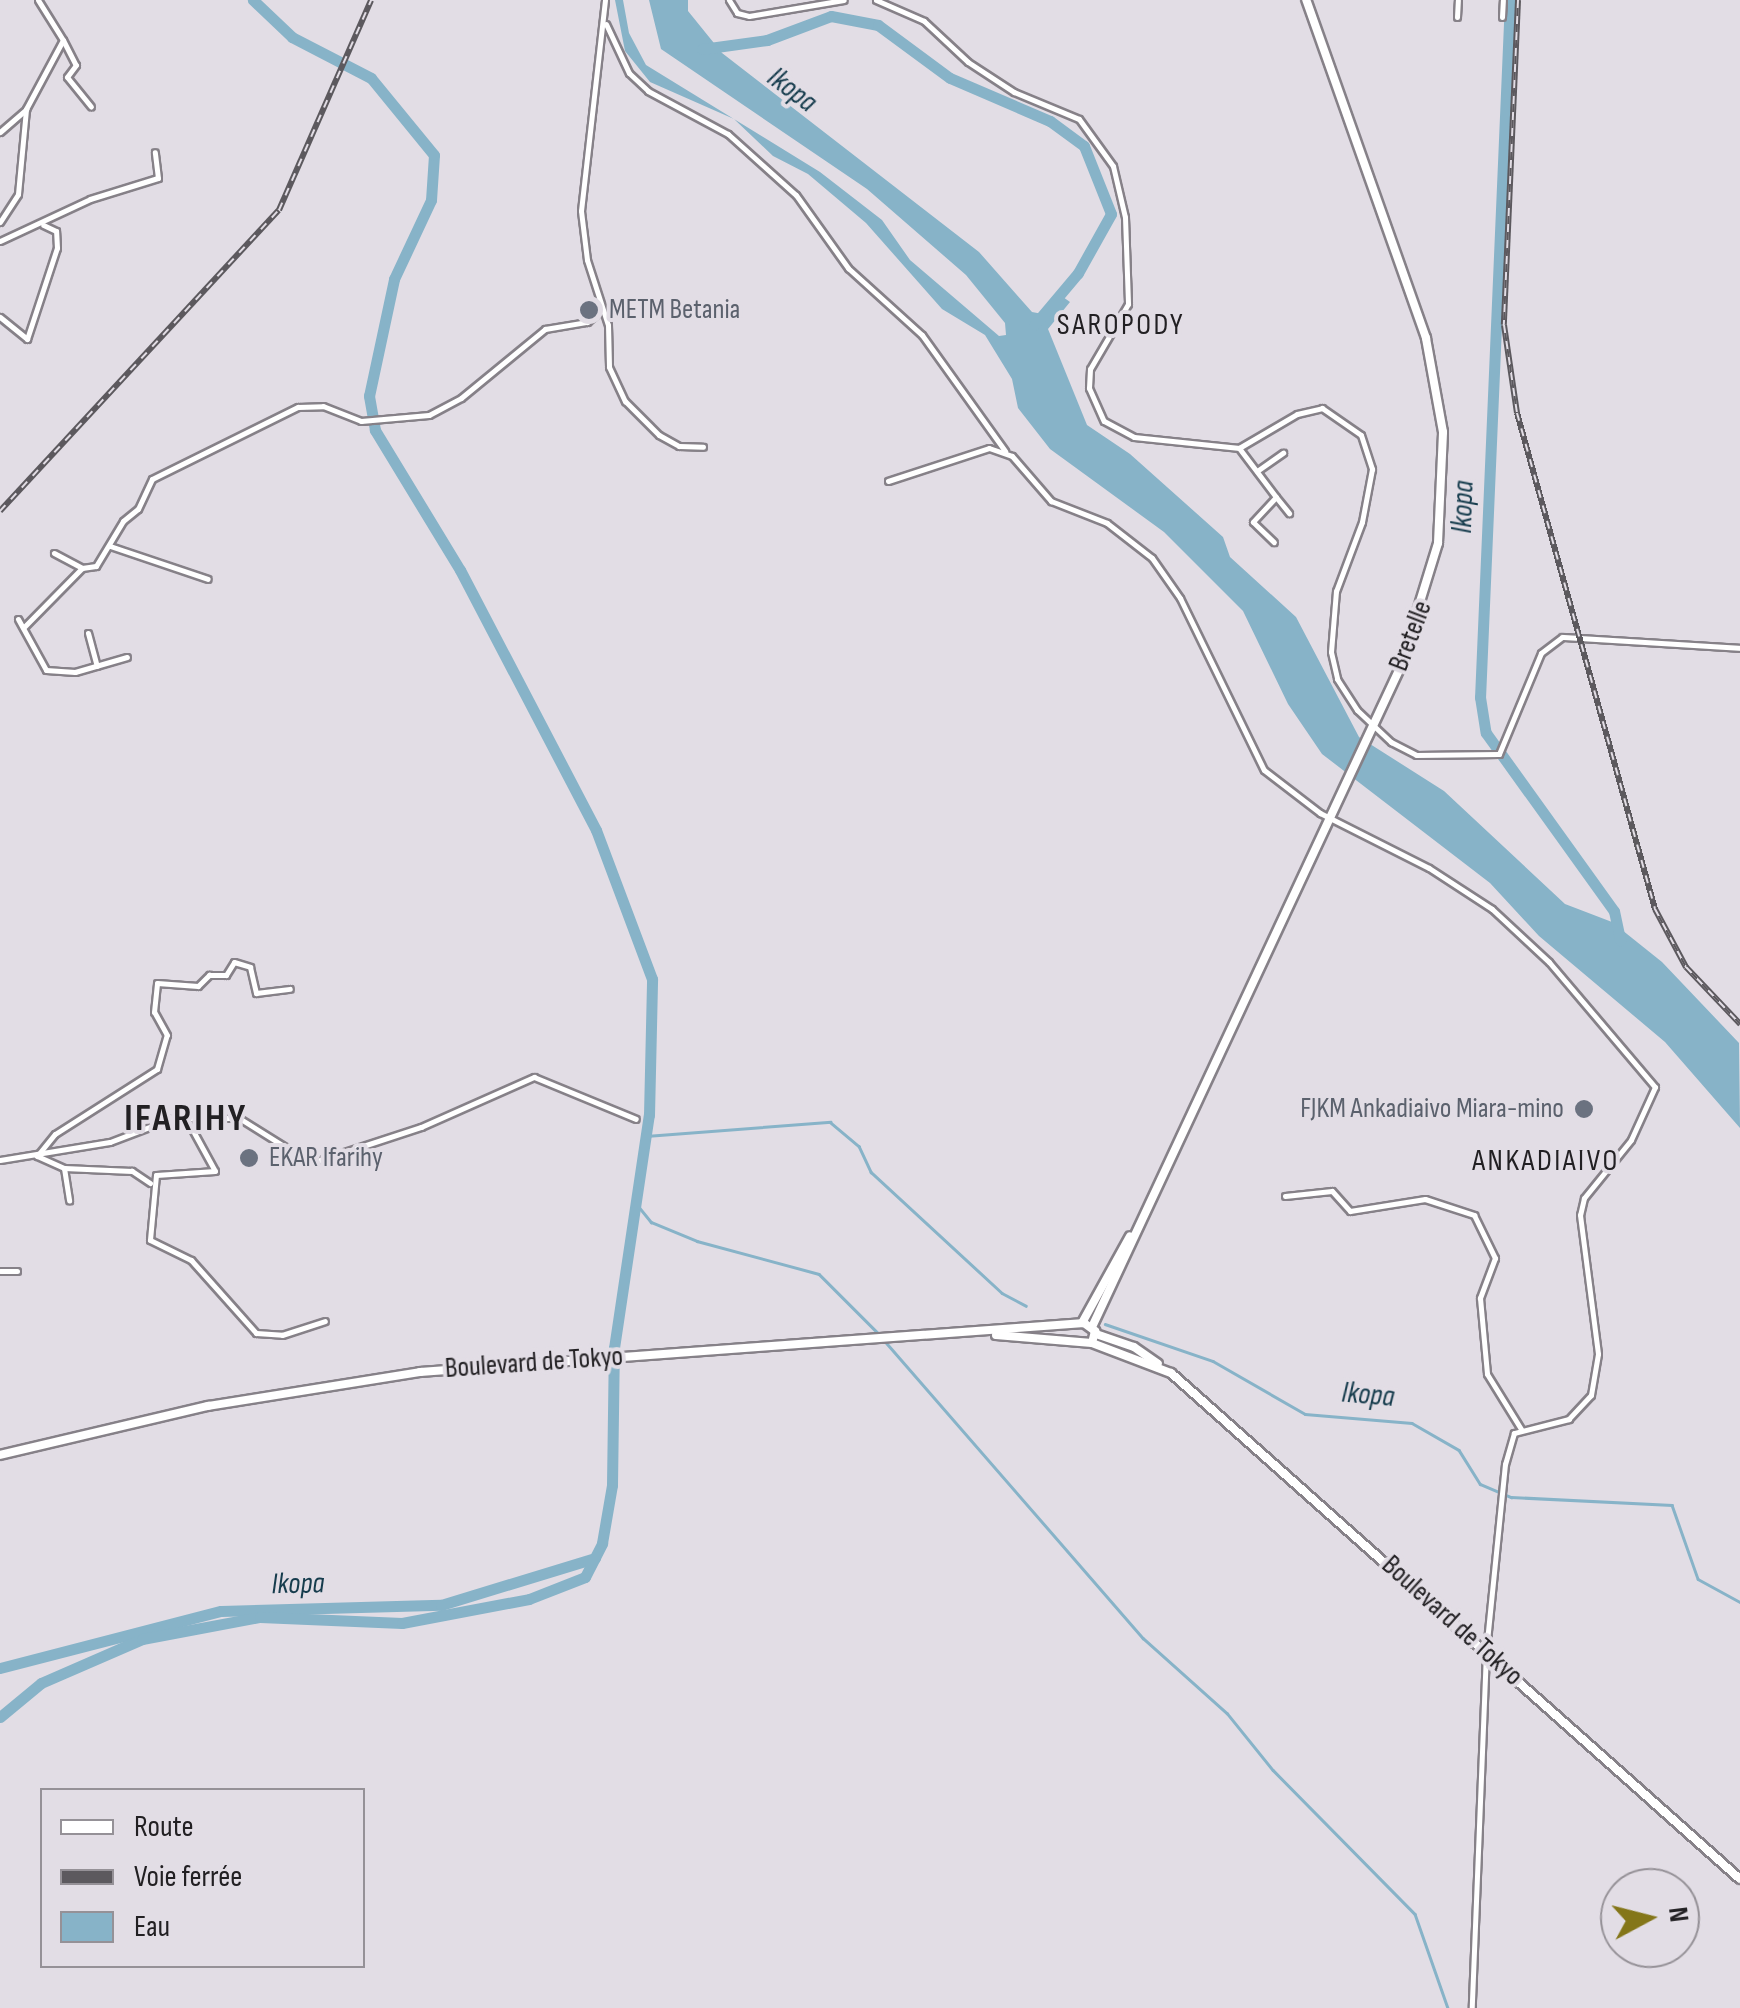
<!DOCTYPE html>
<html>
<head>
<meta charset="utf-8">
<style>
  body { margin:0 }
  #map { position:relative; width:1740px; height:2008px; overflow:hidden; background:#e2dde5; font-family:"Sofia Sans Condensed",sans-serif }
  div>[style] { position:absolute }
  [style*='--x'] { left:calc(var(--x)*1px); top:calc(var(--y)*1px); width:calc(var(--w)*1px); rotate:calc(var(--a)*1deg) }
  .water>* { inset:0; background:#87b3c8 }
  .stream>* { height:2.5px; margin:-1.25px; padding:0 1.25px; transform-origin:1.25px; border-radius:1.25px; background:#87b3c8 }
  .river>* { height:11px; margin:-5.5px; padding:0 5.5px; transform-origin:5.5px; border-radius:5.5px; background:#87b3c8 }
  .roads { filter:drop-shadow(2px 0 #868188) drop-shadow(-2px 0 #868188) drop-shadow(0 2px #868188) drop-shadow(0 -2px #868188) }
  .street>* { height:5px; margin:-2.5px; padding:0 2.5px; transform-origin:2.5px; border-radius:2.5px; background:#fff }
  .primary>* { height:8px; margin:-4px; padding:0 4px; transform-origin:4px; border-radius:4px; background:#fff }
  .rail>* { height:6px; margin-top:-3px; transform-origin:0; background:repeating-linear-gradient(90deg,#e2dde5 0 8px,#5c595e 0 16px); box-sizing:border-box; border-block:2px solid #5c595e }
  .dots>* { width:28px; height:28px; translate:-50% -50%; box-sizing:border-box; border:5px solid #e2dde5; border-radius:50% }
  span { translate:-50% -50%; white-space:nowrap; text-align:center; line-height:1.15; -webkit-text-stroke:8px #e2dde5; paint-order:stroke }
  .worship-label { font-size:28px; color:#5b616d }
  .left { translate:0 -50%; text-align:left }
  .right { translate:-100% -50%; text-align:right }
  .street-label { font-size:28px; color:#222023 }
  .water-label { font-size:30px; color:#163c4d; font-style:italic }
  .neighbourhood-label { font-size:30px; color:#222023; letter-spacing:2.5px }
  .district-label { font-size:38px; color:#222023; font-weight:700; letter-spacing:2.5px }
  .legend { position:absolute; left:40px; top:1788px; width:325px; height:180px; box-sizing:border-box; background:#e2dde5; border:2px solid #959197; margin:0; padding:12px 18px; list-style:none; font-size:30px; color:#222023 }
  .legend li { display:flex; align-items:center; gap:20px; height:50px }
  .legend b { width:50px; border:2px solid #959197 }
  .north { position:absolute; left:1600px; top:1868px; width:100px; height:100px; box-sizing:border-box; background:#e2dde5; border:2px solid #959197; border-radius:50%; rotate:83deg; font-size:28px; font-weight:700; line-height:40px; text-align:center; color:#222023 }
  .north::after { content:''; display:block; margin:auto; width:35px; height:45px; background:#847619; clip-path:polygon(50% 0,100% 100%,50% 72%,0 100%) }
</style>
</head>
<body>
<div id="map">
  <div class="water">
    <i style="clip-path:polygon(615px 0,623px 0,629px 33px,646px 65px,820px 172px,882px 220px,910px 260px,999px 336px,1006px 335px,1005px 323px,966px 275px,867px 189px,661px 49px,649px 0,688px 0,688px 11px,722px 53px,979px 252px,1032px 312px,1048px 315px,1063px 297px,1070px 302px,1048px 329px,1087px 425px,1130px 454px,1223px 537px,1230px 557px,1296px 617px,1359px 737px,1444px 791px,1565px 904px,1612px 922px,1662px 962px,1739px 1043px,1740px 1128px,1665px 1042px,1539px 936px,1490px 883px,1322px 754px,1288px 704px,1243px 611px,1164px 532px,1050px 449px,1018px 408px,1012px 379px,985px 335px,942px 309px,866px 223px,808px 174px,773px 156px,734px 119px,650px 82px,625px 51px)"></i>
  </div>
  <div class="stream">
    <i style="--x:646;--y:1136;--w:185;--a:-4.4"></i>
    <i style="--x:830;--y:1122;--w:38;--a:40"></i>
    <i style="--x:859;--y:1146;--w:29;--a:65"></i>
    <i style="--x:871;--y:1172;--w:178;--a:42.7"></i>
    <i style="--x:1002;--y:1293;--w:27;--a:28"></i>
    <i style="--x:635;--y:1202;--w:26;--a:51"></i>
    <i style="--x:651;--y:1222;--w:50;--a:22.4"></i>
    <i style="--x:697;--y:1241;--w:126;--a:15.1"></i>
    <i style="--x:819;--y:1274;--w:85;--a:45"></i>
    <i style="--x:1105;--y:1324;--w:114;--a:18.9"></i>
    <i style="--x:1213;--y:1361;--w:106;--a:29.9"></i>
    <i style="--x:1305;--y:1414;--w:107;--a:4.8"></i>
    <i style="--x:1412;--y:1423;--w:54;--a:29.9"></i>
    <i style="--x:1459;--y:1450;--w:40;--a:58"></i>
    <i style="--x:1480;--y:1484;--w:34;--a:23"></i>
    <i style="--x:1511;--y:1497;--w:161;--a:2.8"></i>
    <i style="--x:1672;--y:1505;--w:78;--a:70.6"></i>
    <i style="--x:1698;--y:1579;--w:48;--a:28.7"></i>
    <i style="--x:884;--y:1340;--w:395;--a:49"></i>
    <i style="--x:1143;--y:1638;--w:113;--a:41.8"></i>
    <i style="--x:1227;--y:1713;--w:73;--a:51.1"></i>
    <i style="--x:1273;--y:1770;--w:202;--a:45.4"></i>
    <i style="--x:1415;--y:1914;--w:100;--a:70.7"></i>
  </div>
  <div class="river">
    <i style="--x:1510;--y:0;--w:698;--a:92.46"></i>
    <i style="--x:1480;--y:697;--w:36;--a:81"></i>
    <i style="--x:1486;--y:733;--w:219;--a:54.3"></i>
    <i style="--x:1614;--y:911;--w:30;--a:78"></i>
    <i style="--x:702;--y:49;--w:66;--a:-7.9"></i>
    <i style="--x:767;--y:40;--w:68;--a:-20.6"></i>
    <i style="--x:831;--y:16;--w:48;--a:10.8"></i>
    <i style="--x:878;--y:25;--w:89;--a:36.4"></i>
    <i style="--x:950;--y:78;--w:109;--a:23.3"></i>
    <i style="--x:1050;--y:121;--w:42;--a:36.3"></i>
    <i style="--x:1084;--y:146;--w:73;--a:68.3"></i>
    <i style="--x:1111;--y:214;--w:68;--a:119.2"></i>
    <i style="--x:1078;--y:273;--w:67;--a:130.1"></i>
    <i style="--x:0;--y:1668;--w:228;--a:-14.5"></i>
    <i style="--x:221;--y:1611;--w:220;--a:-1.6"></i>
    <i style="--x:441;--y:1605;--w:161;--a:-17"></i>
    <i style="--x:0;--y:1717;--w:53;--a:-39.7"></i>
    <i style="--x:41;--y:1683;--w:110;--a:-23.5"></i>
    <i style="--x:142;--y:1639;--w:120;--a:-10.6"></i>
    <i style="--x:260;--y:1617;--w:142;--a:2.4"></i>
    <i style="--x:402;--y:1623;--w:129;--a:-10.7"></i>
    <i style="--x:529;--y:1599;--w:60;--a:-21.4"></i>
    <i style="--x:585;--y:1577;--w:38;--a:-63"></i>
    <i style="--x:602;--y:1543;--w:59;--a:-80.2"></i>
    <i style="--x:612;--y:1485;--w:137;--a:-89.2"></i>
    <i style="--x:614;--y:1348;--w:236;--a:-81.5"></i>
    <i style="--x:649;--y:1115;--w:136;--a:-88.7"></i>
    <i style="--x:652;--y:979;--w:159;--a:-110.6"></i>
    <i style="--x:596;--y:830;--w:293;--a:-117.6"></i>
    <i style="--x:460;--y:570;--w:164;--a:-121.3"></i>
    <i style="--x:375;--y:430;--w:35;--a:-100"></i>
    <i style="--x:369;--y:396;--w:120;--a:-77.9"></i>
    <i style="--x:394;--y:279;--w:87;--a:-64.9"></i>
    <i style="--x:431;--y:200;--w:45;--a:-86.2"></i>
    <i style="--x:434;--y:155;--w:99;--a:-129.3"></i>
    <i style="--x:371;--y:78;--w:89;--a:-152.6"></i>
    <i style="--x:292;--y:37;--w:54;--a:-136.5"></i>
  </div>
  <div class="roads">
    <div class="street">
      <i style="--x:605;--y:0;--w:212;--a:96.5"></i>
      <i style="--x:581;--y:211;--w:49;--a:83"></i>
      <i style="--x:587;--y:260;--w:68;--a:72.1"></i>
      <i style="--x:608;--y:325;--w:42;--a:88.6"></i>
      <i style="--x:609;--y:367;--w:38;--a:65"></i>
      <i style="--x:625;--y:401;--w:48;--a:45"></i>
      <i style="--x:659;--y:435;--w:23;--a:29"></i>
      <i style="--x:679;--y:446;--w:24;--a:2"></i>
      <i style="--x:729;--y:0;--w:15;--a:58"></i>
      <i style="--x:737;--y:13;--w:12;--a:14"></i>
      <i style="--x:749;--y:16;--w:96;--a:-9.6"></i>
      <i style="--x:876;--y:0;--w:52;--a:23.6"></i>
      <i style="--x:924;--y:21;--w:60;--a:43"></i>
      <i style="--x:968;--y:62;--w:55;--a:33.1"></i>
      <i style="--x:1014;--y:92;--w:70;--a:22.6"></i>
      <i style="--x:1079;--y:119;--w:58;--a:54.1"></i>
      <i style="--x:1113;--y:166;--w:52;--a:76.8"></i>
      <i style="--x:1125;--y:217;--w:87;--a:88"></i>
      <i style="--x:1128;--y:304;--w:75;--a:120.3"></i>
      <i style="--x:1090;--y:369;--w:19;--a:93"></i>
      <i style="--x:1089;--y:388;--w:36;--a:66"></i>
      <i style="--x:1104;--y:421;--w:34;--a:28"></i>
      <i style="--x:1134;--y:437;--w:106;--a:6"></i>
      <i style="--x:1239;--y:448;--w:67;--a:-30.4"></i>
      <i style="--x:1297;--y:414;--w:26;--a:-13"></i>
      <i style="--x:1322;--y:408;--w:47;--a:34.7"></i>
      <i style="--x:1361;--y:435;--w:36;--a:72"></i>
      <i style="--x:1372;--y:469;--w:54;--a:100.7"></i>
      <i style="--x:1362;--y:522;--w:74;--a:110.6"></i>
      <i style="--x:1336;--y:591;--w:61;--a:94.7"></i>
      <i style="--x:1331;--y:652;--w:28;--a:77"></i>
      <i style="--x:1337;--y:679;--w:37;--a:57"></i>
      <i style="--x:1357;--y:710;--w:47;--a:43.3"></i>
      <i style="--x:1391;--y:742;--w:28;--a:27"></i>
      <i style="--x:1416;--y:755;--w:83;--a:-0.7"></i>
      <i style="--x:1499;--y:754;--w:109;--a:-67.4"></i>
      <i style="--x:1541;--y:653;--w:26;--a:-37"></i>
      <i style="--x:1562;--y:637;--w:178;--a:3.5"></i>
      <i style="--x:1457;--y:17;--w:17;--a:-87"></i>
      <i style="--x:1502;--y:17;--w:17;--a:-87"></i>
      <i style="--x:606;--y:24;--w:54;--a:64.9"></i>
      <i style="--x:629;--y:73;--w:26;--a:43"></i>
      <i style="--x:648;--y:91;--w:91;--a:28.3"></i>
      <i style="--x:728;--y:134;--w:91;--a:41.9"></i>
      <i style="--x:796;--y:195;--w:90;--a:54.5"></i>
      <i style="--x:848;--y:268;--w:100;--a:42.2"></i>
      <i style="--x:922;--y:335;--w:143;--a:54.4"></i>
      <i style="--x:63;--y:40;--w:28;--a:63"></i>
      <i style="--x:76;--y:65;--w:15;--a:127"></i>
      <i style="--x:67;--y:77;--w:38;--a:51"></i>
      <i style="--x:0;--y:132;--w:35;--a:-41"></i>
      <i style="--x:0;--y:222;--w:33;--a:-57"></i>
      <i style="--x:18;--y:194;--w:85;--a:-84.6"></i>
      <i style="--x:26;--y:109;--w:78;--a:-61.8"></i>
      <i style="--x:63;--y:40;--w:47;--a:-122"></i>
      <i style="--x:0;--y:241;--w:99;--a:-25"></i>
      <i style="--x:90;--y:199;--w:71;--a:-17.2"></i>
      <i style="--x:158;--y:178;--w:26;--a:-97"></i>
      <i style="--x:0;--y:317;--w:35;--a:39"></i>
      <i style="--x:27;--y:339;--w:96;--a:-71.8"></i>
      <i style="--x:57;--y:248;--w:17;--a:-93"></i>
      <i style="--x:56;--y:231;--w:14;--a:-155"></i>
      <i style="--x:989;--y:448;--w:24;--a:19"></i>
      <i style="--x:1012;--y:456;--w:60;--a:49.1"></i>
      <i style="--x:1051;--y:501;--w:60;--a:21.4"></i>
      <i style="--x:1107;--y:523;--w:57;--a:37.9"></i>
      <i style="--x:1152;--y:558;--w:49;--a:55"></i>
      <i style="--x:1180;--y:598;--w:191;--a:64"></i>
      <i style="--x:1264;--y:770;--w:71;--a:37.5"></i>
      <i style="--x:1320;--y:813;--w:122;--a:26.8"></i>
      <i style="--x:1429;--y:868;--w:75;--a:33.1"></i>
      <i style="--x:1492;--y:909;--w:78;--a:42.9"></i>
      <i style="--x:1549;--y:962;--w:164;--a:49.7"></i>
      <i style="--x:1655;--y:1087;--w:58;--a:114.4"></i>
      <i style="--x:1631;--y:1140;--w:75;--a:129"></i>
      <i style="--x:1584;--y:1198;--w:17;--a:103"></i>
      <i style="--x:1580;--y:1215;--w:140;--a:82.6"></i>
      <i style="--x:1598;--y:1354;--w:42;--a:99.7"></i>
      <i style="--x:1591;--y:1395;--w:33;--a:133"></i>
      <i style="--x:1569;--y:1419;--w:57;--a:165.7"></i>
      <i style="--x:1514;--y:1433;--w:32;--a:106"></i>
      <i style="--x:1505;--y:1464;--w:189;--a:95.8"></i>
      <i style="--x:1486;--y:1652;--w:356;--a:92.3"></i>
      <i style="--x:1239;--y:448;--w:61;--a:52.9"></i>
      <i style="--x:1276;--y:497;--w:34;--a:133"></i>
      <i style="--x:1253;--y:522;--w:29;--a:44"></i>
      <i style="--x:1257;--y:471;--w:32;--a:-35"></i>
      <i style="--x:888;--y:481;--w:106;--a:-18.1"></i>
      <i style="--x:1276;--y:497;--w:21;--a:51"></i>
      <i style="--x:110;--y:546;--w:103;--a:18.6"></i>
      <i style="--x:54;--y:553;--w:32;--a:28"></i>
      <i style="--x:82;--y:568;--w:14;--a:-8"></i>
      <i style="--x:96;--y:566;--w:52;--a:-59"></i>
      <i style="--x:123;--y:521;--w:19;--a:-39"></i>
      <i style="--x:138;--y:509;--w:33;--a:-65"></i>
      <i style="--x:152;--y:479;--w:163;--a:-26.3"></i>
      <i style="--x:298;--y:407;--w:25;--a:-2"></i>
      <i style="--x:323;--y:406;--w:41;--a:21.5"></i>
      <i style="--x:361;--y:421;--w:68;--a:-5"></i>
      <i style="--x:429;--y:415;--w:36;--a:-28"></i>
      <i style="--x:461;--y:398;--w:109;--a:-39.4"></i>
      <i style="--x:545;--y:329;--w:43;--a:-9.5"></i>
      <i style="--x:587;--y:322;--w:18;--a:-41"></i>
      <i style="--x:18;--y:619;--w:58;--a:61.2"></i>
      <i style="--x:46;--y:670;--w:29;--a:4"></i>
      <i style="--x:75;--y:672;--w:54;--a:-16.1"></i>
      <i style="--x:25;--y:626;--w:81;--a:-45.5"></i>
      <i style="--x:88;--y:633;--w:34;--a:75"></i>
      <i style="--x:186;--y:1118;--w:60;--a:61.3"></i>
      <i style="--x:215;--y:1171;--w:59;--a:176.1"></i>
      <i style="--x:156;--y:1175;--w:65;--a:95.3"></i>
      <i style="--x:150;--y:1240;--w:46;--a:26"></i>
      <i style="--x:191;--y:1260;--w:98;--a:48.3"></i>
      <i style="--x:256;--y:1333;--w:26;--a:4"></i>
      <i style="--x:282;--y:1335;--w:45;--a:-18"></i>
      <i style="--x:0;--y:1160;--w:111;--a:-9.3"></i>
      <i style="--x:110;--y:1142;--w:67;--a:-20.9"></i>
      <i style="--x:173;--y:1118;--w:66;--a:0"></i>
      <i style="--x:239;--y:1118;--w:85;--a:32"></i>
      <i style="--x:311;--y:1163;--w:116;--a:-18.1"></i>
      <i style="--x:421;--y:1127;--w:124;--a:-23.9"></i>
      <i style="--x:534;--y:1077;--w:110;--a:22.4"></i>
      <i style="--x:64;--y:1168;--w:33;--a:81"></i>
      <i style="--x:150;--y:1183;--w:22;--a:-146"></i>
      <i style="--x:132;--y:1171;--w:68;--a:-177.5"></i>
      <i style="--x:64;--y:1168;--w:30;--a:-156"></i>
      <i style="--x:37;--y:1156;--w:28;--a:-51"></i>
      <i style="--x:55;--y:1134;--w:121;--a:-32.5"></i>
      <i style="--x:157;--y:1069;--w:35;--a:-74"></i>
      <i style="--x:167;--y:1035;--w:26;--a:-119"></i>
      <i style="--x:154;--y:1012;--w:29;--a:-84"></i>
      <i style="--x:157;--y:983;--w:41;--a:4.2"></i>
      <i style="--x:198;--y:986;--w:16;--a:-45"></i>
      <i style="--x:209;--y:975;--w:17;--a:0"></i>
      <i style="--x:226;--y:975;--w:15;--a:-58"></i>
      <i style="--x:234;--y:962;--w:17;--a:17"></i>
      <i style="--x:250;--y:967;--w:27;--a:77"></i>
      <i style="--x:256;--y:993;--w:34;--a:-7"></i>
      <i style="--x:1285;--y:1196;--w:47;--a:-6.1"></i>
      <i style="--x:1332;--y:1191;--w:27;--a:48"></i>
      <i style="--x:1350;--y:1211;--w:76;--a:-9.1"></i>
      <i style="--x:1425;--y:1199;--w:52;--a:18.1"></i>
      <i style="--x:1474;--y:1215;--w:48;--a:64"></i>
      <i style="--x:1495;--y:1258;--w:43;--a:110.6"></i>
      <i style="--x:1480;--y:1298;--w:76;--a:84.7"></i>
      <i style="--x:1487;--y:1374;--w:65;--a:58.3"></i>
      <i style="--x:0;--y:1271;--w:17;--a:0"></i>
    </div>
    <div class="primary">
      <i style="--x:1082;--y:1323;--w:99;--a:-61.1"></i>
      <i style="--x:1092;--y:1327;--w:725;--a:-64.95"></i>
      <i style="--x:1399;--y:670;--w:133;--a:-72.9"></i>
      <i style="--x:1438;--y:543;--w:111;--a:-87.4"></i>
      <i style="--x:1443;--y:432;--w:96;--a:-100.3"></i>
      <i style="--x:1426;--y:338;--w:359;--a:-109.5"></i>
      <i style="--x:1096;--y:1334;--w:40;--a:18.9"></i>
      <i style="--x:1134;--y:1347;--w:29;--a:35"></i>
      <i style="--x:996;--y:1335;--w:96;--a:4.8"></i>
      <i style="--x:1092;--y:1343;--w:85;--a:20.8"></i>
      <i style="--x:1171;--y:1373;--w:761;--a:41.65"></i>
      <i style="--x:0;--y:1455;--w:214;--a:-13.3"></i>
      <i style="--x:208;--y:1406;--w:215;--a:-9.1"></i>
      <i style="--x:420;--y:1372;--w:666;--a:-4.22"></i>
      <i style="--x:1084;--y:1323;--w:14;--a:36"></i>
      <i style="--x:1095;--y:1331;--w:12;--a:104"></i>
    </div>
  </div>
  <div class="rail">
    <i style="--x:1518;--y:0;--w:325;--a:92.5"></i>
    <i style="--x:1504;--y:325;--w:89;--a:81.6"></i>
    <i style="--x:1517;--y:413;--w:515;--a:74.45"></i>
    <i style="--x:1655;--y:909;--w:66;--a:61.9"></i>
    <i style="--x:1686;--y:967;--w:79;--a:46.5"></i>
    <i style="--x:0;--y:511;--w:410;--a:-47.2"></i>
    <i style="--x:279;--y:210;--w:229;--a:-66.3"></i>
  </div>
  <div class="dots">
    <i style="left:589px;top:310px;background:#6b7280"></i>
    <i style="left:1584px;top:1109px;background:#6b7280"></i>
    <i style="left:249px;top:1158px;background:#6b7280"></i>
  </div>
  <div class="worship-label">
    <span class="left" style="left:609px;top:310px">METM Betania</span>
    <span class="right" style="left:1564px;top:1109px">FJKM Ankadiaivo Miara-mino</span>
    <span class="left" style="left:269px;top:1158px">EKAR Ifarihy</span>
  </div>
  <div class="street-label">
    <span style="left:1411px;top:636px;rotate:-69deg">Bretelle</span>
    <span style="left:534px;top:1363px;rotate:-4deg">Boulevard de Tokyo</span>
    <span style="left:1452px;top:1621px;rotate:42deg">Boulevard de Tokyo</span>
  </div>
  <div class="water-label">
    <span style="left:792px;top:90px;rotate:37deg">Ikopa</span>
    <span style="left:1463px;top:507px;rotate:-88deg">Ikopa</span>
    <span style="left:1368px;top:1395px;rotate:5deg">Ikopa</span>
    <span style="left:298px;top:1584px;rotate:-1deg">Ikopa</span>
  </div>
  <div class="neighbourhood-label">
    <span style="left:1121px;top:325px">SAROPODY</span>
    <span style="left:1546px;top:1161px">ANKADIAIVO</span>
  </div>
  <div class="district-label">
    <span style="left:186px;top:1119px">IFARIHY</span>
  </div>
  <ul class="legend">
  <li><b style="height:12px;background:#fff"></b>Route</li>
  <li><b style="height:12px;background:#5c595e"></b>Voie ferrée</li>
  <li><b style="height:28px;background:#87b3c8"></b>Eau</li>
  </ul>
  <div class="north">N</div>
</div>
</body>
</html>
